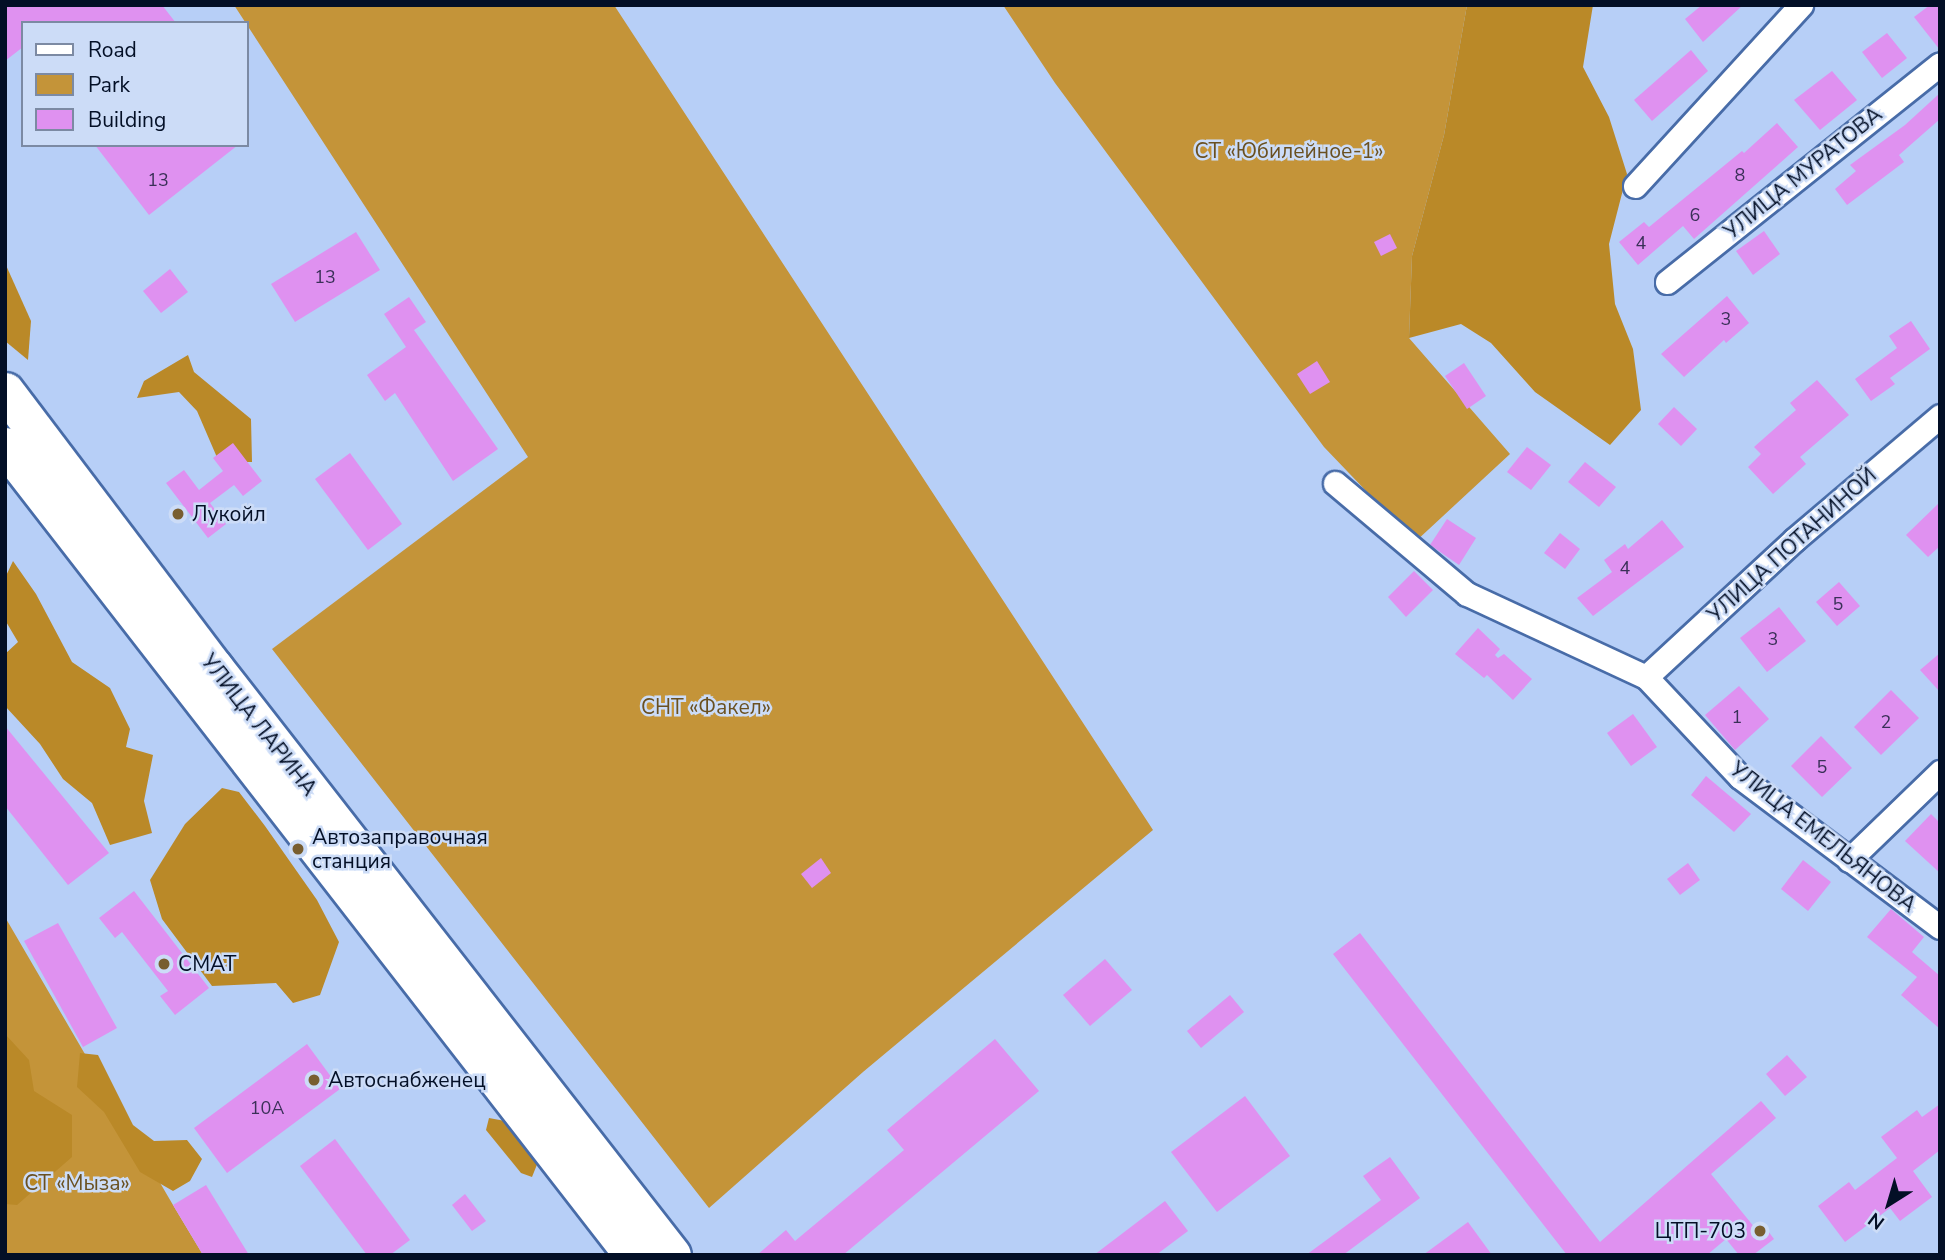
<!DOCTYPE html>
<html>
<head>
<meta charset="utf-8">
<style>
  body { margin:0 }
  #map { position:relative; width:1945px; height:1260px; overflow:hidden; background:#b7cff7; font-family:"Nunito Sans",sans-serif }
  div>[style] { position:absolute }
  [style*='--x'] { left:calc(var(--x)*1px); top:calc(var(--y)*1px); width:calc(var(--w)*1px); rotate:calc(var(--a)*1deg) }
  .green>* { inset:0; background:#c49439 }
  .forest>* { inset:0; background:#ba8928 }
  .building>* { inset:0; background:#df91f0 }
  .roads { filter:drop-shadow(2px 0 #486ca8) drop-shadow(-2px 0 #486ca8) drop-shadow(0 2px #486ca8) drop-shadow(0 -2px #486ca8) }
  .minor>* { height:23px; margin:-11.5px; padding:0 11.5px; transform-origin:11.5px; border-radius:11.5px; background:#fff }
  .primary>* { height:37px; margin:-18.5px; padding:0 18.5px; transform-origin:18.5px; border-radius:18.5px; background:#fff }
  .dots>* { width:19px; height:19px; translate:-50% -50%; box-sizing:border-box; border:4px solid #ccdcf7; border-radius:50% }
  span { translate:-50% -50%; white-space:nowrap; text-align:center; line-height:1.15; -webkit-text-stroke:5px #ccdcf7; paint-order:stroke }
  .number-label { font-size:18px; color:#3a3058 }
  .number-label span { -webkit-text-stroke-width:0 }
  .park-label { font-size:21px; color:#6a5020 }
  .street-label { font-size:21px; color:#030f26 }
  .poi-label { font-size:21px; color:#030f26 }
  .left { translate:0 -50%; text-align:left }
  .right { translate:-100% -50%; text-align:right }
  .frame { position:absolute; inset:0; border:7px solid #030f26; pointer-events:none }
  .legend { position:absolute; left:21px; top:21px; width:228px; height:126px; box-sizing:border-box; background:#ccdcf7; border:2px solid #7c8aa3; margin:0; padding:9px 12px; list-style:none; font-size:21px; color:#030f26 }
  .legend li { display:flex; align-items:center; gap:14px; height:35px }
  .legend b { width:35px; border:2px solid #7c8aa3 }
  .north { position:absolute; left:1854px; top:1169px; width:70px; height:70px; -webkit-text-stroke:5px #ccdcf7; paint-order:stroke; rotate:217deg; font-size:19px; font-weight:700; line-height:28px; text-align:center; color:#030f26 }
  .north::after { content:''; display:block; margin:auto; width:24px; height:32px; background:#030f26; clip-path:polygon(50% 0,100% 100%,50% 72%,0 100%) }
</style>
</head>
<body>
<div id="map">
  <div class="green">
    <i style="clip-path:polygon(234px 5px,614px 5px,1153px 830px,863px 1072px,709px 1208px,272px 649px,528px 457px)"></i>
    <i style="clip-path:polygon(1003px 5px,1467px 5px,1444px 135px,1412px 256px,1409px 338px,1510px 454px,1415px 542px,1324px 447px,1055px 83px)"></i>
    <i style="clip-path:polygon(5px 917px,173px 1205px,203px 1255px,5px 1255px)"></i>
  </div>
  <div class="forest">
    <i style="clip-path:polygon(1467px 5px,1593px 5px,1583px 67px,1609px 117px,1627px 174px,1609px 244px,1615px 304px,1633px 349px,1641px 410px,1610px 445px,1535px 392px,1491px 343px,1461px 324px,1409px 338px,1412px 256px,1444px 135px)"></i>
    <i style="clip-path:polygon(5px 263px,31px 321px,28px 360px,5px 341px)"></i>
    <i style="clip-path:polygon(188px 355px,194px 372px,251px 419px,252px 462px,219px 462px,197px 411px,179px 392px,137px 398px,144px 381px)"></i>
    <i style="clip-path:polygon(13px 561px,36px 594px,72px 662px,110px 688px,130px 729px,126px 747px,153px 755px,144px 801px,152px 833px,110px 845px,92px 803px,63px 779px,40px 744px,5px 706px,5px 654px,18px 642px,5px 620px,5px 578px)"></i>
    <i style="clip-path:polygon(222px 788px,239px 792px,265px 826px,317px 900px,339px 942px,320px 995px,293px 1003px,276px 983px,212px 986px,162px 919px,150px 880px,185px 824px)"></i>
    <i style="clip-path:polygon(5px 1034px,29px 1060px,34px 1091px,72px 1115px,72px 1157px,17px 1205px,5px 1204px)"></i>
    <i style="clip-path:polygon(80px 1053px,98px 1055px,133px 1125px,154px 1141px,187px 1140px,202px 1159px,190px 1181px,173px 1191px,140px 1172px,104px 1112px,77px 1087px)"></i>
    <i style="clip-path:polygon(489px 1118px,505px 1121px,538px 1162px,532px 1177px,521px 1173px,486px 1130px)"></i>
  </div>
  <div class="building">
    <i style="clip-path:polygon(5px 5px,162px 5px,176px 23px,23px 23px,23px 47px,5px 61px)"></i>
    <i style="clip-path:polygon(1702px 5px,1743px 5px,1703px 42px,1685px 19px)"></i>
    <i style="clip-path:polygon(1930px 5px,1940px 5px,1940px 50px,1914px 17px)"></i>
    <i style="clip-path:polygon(1887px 33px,1907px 58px,1882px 78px,1862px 52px)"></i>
    <i style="clip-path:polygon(1691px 50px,1708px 71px,1652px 121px,1634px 100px)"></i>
    <i style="clip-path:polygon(1832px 71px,1857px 100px,1820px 130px,1794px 100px)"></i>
    <i style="clip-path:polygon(1940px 93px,1940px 119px,1899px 155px,1904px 162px,1847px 205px,1835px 189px,1856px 171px,1850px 165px,1905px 125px)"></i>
    <i style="clip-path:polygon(1777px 123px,1798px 147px,1694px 239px,1683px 226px,1638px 265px,1619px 242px,1644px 222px,1649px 227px,1742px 151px,1744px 153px)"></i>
    <i style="clip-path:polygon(95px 145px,238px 145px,149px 215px)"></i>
    <i style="clip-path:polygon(1764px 231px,1780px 254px,1753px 275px,1736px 251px)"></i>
    <i style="clip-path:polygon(356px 232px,380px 270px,295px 322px,271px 284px)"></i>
    <i style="clip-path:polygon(1390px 234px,1397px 248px,1381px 256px,1374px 242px)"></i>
    <i style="clip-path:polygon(170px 269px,188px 292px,161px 313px,143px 291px)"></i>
    <i style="clip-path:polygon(1727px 296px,1749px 323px,1726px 343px,1724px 340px,1684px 377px,1661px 354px)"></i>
    <i style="clip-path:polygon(409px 297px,426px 322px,414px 330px,498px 449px,453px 481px,395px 393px,385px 401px,367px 375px,406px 347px,384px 314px)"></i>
    <i style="clip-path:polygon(1911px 321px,1930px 349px,1890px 378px,1895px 384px,1871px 401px,1855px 379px,1897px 348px,1889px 336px)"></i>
    <i style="clip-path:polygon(1317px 361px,1330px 382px,1310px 394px,1297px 374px)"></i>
    <i style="clip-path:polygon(1464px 363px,1486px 396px,1467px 409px,1445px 376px)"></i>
    <i style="clip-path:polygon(1817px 380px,1849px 415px,1800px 457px,1806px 464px,1773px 494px,1748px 467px,1761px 454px,1754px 447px,1796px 410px,1790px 403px)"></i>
    <i style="clip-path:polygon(1674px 407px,1697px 429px,1681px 446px,1658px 424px)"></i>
    <i style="clip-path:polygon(233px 443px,262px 481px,243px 496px,234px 485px,210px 503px,226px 524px,208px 538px,166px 483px,184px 470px,199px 490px,223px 471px,213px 458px)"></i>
    <i style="clip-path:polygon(1527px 447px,1551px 465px,1531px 490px,1507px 472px)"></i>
    <i style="clip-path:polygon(350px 453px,402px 524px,368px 550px,315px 479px)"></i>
    <i style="clip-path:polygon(1585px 462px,1616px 487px,1599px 507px,1568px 482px)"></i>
    <i style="clip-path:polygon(1940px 502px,1940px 546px,1928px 557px,1906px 535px)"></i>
    <i style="clip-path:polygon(1447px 519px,1476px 538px,1459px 565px,1430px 545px)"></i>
    <i style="clip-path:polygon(1662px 520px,1684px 547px,1593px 616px,1577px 598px,1612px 572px,1604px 560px,1625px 544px,1628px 549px)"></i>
    <i style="clip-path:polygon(1560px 533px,1580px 549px,1565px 569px,1544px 553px)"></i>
    <i style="clip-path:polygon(1414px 571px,1433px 590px,1406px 617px,1388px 597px)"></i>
    <i style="clip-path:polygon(1839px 582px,1860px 606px,1837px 626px,1816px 602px)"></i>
    <i style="clip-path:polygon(1779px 607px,1806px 641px,1767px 672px,1740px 638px)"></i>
    <i style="clip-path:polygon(1478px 628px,1500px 649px,1495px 655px,1498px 658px,1504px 654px,1532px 679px,1513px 700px,1487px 675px,1484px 678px,1455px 654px)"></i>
    <i style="clip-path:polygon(1940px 653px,1940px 692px,1920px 670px)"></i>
    <i style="clip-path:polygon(1739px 686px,1769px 719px,1735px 750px,1705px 715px)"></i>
    <i style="clip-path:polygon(1891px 690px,1919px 718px,1881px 755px,1854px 727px)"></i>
    <i style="clip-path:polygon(1633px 714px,1657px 747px,1631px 766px,1607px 733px)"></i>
    <i style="clip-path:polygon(5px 726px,109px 853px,68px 885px,5px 806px)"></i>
    <i style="clip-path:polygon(1821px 736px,1852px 768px,1822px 797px,1791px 766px)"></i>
    <i style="clip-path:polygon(1706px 776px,1751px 814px,1734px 832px,1691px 795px)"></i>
    <i style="clip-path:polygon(1931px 814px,1940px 823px,1940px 873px,1905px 841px)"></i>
    <i style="clip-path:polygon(821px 858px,831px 873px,812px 888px,801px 874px)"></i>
    <i style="clip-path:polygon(1803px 860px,1831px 882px,1808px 911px,1781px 889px)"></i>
    <i style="clip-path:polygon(1688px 863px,1700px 880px,1680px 895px,1667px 879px)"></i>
    <i style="clip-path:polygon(134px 891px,209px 988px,175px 1015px,160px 996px,168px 991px,122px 932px,115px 938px,99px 918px)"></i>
    <i style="clip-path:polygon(1891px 909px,1924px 937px,1912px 952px,1940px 976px,1940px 1029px,1901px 995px,1917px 977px,1867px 937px)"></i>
    <i style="clip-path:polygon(58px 923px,117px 1028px,83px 1047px,24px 941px)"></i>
    <i style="clip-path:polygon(1360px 933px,1600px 1242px,1761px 1101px,1776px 1118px,1711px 1174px,1755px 1228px,1762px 1223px,1774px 1239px,1753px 1255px,1739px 1255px,1726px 1239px,1707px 1255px,1567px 1255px,1333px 954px)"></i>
    <i style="clip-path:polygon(1105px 959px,1132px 990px,1090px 1026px,1063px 995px)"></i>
    <i style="clip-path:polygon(1230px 995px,1244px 1012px,1201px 1048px,1187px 1031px)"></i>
    <i style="clip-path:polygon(995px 1039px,1039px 1091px,843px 1255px,757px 1255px,786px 1230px,795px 1241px,904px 1150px,887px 1130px)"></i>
    <i style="clip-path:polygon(307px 1044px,340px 1089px,227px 1173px,194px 1128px)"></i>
    <i style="clip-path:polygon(1787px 1055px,1807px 1077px,1785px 1096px,1766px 1074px)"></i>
    <i style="clip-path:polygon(1245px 1096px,1290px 1156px,1217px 1212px,1171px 1152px)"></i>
    <i style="clip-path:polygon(1940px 1104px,1940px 1150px,1913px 1171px,1932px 1197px,1900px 1221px,1890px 1208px,1845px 1242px,1818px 1206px,1849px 1182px,1855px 1190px,1897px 1158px,1881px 1137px,1917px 1110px,1922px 1117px)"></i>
    <i style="clip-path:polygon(335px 1139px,410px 1240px,390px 1255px,367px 1255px,300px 1166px)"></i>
    <i style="clip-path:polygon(1390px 1157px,1420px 1198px,1343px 1255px,1306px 1255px,1381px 1200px,1363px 1176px)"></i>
    <i style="clip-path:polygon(206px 1185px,249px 1255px,203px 1255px,173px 1205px)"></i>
    <i style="clip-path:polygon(465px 1194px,486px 1221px,472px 1231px,452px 1205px)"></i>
    <i style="clip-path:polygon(1165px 1201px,1188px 1231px,1156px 1255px,1094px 1255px)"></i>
    <i style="clip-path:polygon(1468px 1222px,1492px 1255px,1423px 1255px)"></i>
  </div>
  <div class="roads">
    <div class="minor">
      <i style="--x:1635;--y:186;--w:246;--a:-47.5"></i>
      <i style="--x:1667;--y:282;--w:349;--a:-38.6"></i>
      <i style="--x:1335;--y:483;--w:172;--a:40.1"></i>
      <i style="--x:1467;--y:594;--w:197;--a:24.9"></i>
      <i style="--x:1646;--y:677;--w:137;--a:46.8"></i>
      <i style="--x:1740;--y:777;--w:250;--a:36.9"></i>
      <i style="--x:1646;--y:677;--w:203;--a:-42.8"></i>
      <i style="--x:1795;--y:539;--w:190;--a:-40.3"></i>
      <i style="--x:1849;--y:860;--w:127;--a:-44"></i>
    </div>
    <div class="primary">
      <i style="--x:5;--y:391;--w:346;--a:52.9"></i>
      <i style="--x:214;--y:667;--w:745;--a:52.08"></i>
      <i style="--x:5;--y:446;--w:1024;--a:52.18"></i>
    </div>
  </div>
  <div class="dots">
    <i style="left:178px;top:514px;background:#785e30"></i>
    <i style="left:298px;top:849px;background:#785e30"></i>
    <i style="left:164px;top:964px;background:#785e30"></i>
    <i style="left:314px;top:1080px;background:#785e30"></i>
    <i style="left:1760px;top:1231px;background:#785e30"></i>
  </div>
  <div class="number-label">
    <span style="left:1740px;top:175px">8</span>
    <span style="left:158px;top:180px">13</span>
    <span style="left:1695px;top:215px">6</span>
    <span style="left:1641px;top:243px">4</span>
    <span style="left:325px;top:277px">13</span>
    <span style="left:1726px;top:319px">3</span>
    <span style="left:1625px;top:568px">4</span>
    <span style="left:1838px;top:604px">5</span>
    <span style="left:1773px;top:639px">3</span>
    <span style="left:1737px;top:717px">1</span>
    <span style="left:1886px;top:722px">2</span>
    <span style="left:1822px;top:767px">5</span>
    <span style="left:267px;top:1108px">10А</span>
  </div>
  <div class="park-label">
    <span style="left:1289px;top:151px">СТ «Юбилейное-1»</span>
    <span style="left:706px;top:707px">СНТ «Факел»</span>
    <span style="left:77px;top:1183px">СТ «Мыза»</span>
  </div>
  <div class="street-label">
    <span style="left:1803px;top:173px;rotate:-39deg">УЛИЦА МУРАТОВА</span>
    <span style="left:1792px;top:545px;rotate:-42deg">УЛИЦА ПОТАНИНОЙ</span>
    <span style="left:259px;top:725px;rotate:52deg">УЛИЦА ЛАРИНА</span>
    <span style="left:1823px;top:837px;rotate:38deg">УЛИЦА ЕМЕЛЬЯНОВА</span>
  </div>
  <div class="poi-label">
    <span class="left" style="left:192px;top:514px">Лукойл</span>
    <span class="left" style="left:312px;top:849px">Автозаправочная<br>станция</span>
    <span class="left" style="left:178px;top:964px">СМАТ</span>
    <span class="left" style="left:328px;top:1080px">Автоснабженец</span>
    <span class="right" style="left:1746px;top:1231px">ЦТП-703</span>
  </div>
  <div class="frame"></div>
  <ul class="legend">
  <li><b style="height:9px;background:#fff"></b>Road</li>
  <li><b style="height:19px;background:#c49439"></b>Park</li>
  <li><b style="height:19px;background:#df91f0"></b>Building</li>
  </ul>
  <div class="north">N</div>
</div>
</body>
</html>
